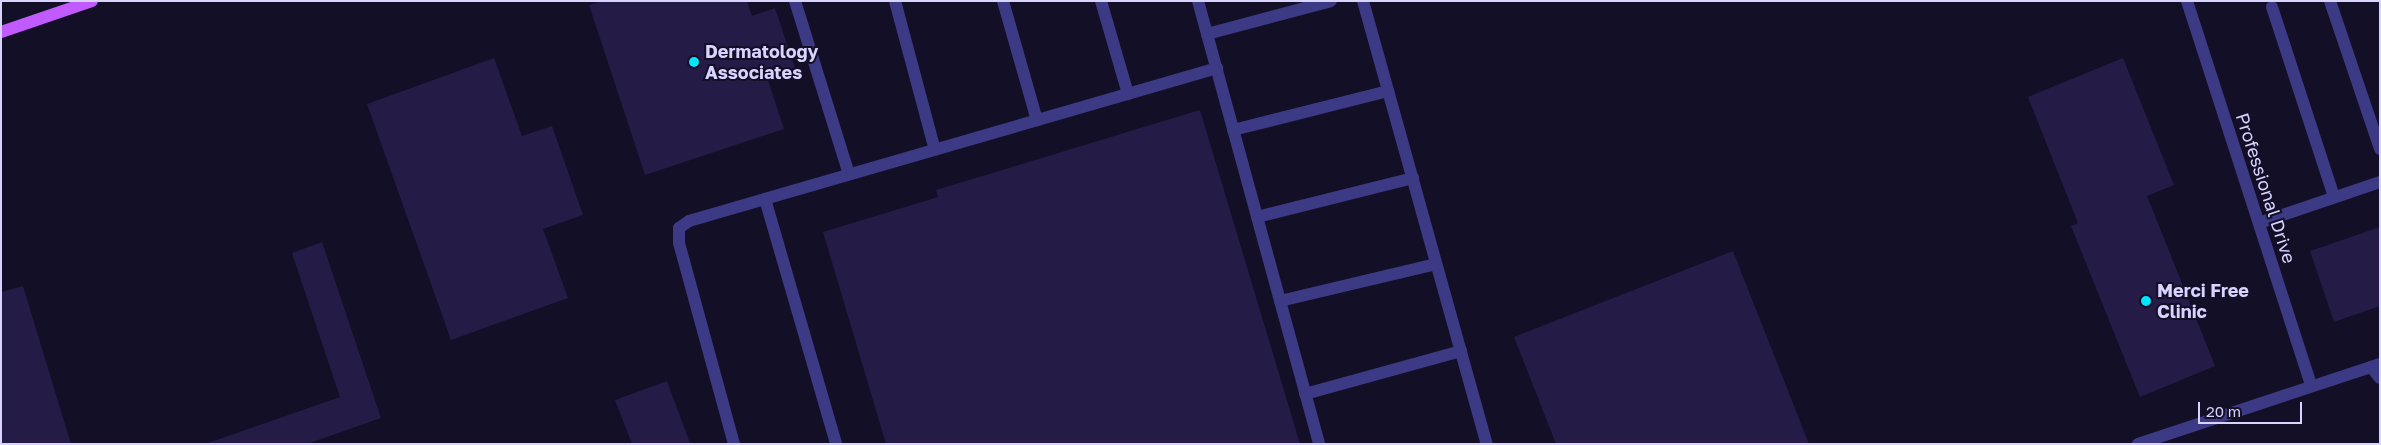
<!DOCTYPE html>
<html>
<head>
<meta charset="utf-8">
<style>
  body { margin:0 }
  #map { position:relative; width:2381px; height:445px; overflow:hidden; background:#130f26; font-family:"Golos Text",sans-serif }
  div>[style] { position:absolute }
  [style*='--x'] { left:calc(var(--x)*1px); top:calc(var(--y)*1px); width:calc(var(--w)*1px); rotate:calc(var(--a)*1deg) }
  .building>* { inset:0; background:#241b47 }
  .service>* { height:12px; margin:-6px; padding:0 6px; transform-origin:6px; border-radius:6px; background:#3d3a85 }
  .minor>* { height:12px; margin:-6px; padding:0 6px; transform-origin:6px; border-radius:6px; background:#3d3a85 }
  .primary>* { height:12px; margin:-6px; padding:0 6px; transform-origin:6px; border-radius:6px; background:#c25bff }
  .dots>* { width:14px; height:14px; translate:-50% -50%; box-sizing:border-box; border:2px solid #130f26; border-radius:50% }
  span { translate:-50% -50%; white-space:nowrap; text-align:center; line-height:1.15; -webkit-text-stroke:4px #130f26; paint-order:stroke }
  .poi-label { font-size:18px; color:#d9d4ff; font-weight:700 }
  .left { translate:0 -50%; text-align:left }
  .street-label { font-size:18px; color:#d9d4ff }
  .frame { position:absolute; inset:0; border:2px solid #d9d4ff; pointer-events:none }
  .scale { position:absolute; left:2198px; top:402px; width:104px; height:22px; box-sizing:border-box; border:2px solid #d9d4ff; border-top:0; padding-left:6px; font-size:15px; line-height:18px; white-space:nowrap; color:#d9d4ff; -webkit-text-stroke:4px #130f26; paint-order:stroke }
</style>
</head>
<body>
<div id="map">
  <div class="building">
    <i style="clip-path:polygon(602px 1px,747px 1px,752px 16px,775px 8px,795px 68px,767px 77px,784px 129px,645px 175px,589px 5px)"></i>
    <i style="clip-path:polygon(494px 58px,522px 136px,552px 126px,583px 215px,543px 229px,568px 298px,451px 340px,367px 104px)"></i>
    <i style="clip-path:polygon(2123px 58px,2174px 185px,2147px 196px,2215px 366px,2140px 397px,2071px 226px,2078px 223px,2028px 97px)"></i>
    <i style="clip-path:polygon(1200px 110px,1300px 444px,886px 444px,823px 232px,938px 197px,936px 190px)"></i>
    <i style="clip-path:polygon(2380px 227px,2380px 306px,2334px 322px,2310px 251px)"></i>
    <i style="clip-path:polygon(322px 242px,381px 418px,307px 444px,205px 444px,340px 397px,292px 253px)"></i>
    <i style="clip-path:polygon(1733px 251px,1809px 444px,1556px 444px,1514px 337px)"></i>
    <i style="clip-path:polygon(23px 286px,71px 444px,1px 444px,1px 292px)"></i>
    <i style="clip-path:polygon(667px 381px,690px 443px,632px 444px,615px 400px)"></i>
  </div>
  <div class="service">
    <i style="--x:795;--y:1;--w:181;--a:72.7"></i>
    <i style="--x:895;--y:1;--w:154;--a:75"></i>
    <i style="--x:1003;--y:1;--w:124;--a:74.1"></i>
    <i style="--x:1101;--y:1;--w:97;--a:73.8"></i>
    <i style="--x:1198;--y:1;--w:459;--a:74.7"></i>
    <i style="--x:1363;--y:1;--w:460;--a:74.4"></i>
    <i style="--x:2330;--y:1;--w:156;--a:71.3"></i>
    <i style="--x:2272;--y:7;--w:200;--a:71.9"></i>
    <i style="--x:1207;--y:34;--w:128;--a:-14.9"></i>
    <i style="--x:1233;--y:130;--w:160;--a:-14.1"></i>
    <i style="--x:765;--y:199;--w:255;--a:73.8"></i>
    <i style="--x:1257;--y:217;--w:161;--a:-14"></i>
    <i style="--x:2259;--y:223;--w:128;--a:-18.7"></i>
    <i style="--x:1280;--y:301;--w:160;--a:-13.3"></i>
    <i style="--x:2371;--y:367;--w:14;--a:51"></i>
    <i style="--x:1305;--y:394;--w:162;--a:-15.4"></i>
    <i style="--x:734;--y:444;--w:208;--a:-105.3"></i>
    <i style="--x:679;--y:243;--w:15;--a:-90"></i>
    <i style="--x:679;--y:228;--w:12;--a:-35"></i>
    <i style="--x:689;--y:221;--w:550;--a:-16.16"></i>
  </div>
  <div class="minor">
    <i style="--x:2187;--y:1;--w:404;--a:72.1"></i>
    <i style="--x:2138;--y:444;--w:255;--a:-18.3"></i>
  </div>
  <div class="primary">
    <i style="--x:1;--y:32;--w:96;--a:-18.8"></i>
  </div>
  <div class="dots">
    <i style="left:694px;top:62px;background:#00e5ff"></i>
    <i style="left:2146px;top:301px;background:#00e5ff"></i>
  </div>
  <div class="poi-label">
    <span class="left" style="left:705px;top:62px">Dermatology<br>Associates</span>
    <span class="left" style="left:2157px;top:301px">Merci Free<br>Clinic</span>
  </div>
  <div class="street-label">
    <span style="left:2266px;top:188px;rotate:72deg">Professional Drive</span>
  </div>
  <div class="frame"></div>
  <div class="scale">20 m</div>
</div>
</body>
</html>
